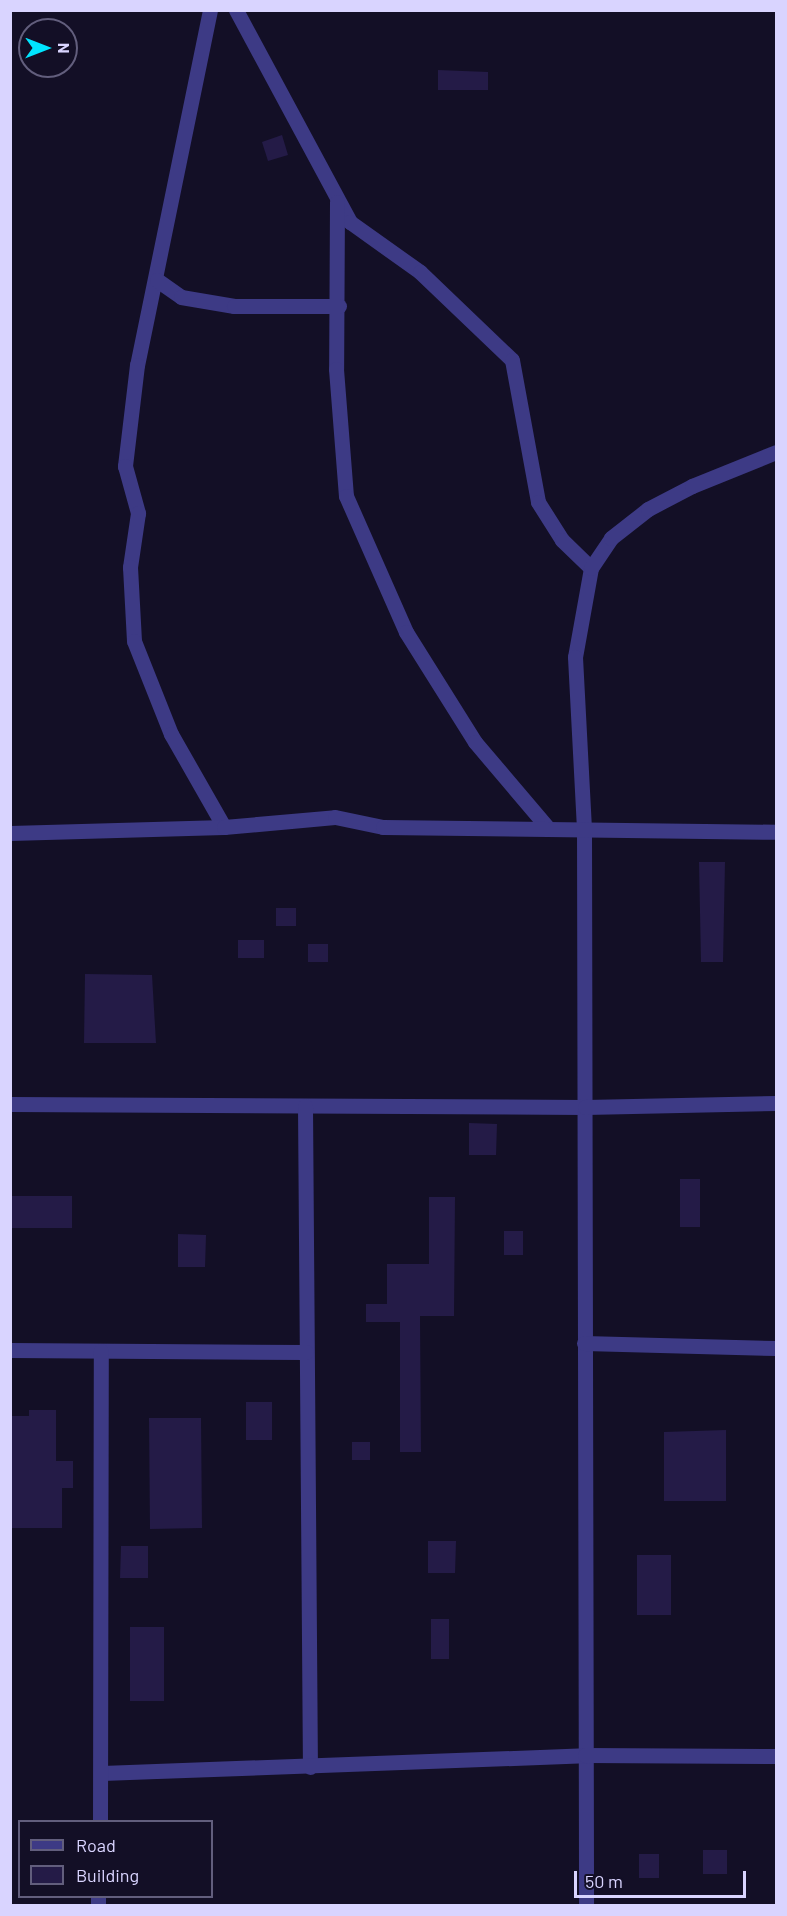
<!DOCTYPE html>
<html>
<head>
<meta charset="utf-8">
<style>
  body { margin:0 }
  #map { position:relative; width:787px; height:1916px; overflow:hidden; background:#130f26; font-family:Barlow,sans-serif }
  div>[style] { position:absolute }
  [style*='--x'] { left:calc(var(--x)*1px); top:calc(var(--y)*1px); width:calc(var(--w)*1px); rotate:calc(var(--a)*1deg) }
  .building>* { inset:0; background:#241b47 }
  .minor>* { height:15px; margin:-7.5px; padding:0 7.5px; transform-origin:7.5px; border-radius:7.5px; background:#3d3a85 }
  span { translate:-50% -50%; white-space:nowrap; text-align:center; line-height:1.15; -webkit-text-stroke:4.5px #130f26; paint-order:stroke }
  .frame { position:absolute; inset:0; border:12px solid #d9d4ff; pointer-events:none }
  .legend { position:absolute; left:18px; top:1820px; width:195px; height:78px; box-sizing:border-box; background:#130f26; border:2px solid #625e7d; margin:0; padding:8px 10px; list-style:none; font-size:18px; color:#d9d4ff }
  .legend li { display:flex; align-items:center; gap:12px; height:30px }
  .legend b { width:30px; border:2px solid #625e7d }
  .north { position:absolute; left:18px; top:18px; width:60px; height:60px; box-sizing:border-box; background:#130f26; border:2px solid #625e7d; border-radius:50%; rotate:90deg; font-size:16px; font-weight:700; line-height:24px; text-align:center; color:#d9d4ff }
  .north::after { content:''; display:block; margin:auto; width:21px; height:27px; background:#00e5ff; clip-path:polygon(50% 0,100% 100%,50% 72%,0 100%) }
  .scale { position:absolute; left:574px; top:1871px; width:172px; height:27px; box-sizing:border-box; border:3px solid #d9d4ff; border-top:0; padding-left:8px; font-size:18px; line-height:21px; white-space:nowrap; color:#d9d4ff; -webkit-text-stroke:4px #130f26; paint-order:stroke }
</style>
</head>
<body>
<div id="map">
  <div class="building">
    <i style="clip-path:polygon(438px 70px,488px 72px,488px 90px,438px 90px)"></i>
    <i style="clip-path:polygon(282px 135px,288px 155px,268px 161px,262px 142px)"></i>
    <i style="clip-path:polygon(699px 862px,725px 862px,723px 962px,701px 962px)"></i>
    <i style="clip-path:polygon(276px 908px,296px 908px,296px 926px,276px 926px)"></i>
    <i style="clip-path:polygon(238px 940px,264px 940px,264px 958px,238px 958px)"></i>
    <i style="clip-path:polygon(308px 944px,328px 944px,328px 962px,308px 962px)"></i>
    <i style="clip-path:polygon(85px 974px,152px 975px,156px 1043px,84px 1043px)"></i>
    <i style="clip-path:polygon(469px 1123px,497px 1124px,496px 1155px,469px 1155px)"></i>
    <i style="clip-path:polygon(680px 1179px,700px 1179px,700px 1227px,680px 1227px)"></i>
    <i style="clip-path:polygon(10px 1196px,72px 1196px,72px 1228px,10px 1228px)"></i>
    <i style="clip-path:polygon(429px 1197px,455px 1197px,454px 1316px,420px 1316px,421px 1452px,400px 1452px,400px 1322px,366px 1322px,366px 1304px,387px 1304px,387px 1264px,429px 1264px)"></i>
    <i style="clip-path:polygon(504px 1231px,523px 1231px,523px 1255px,504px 1255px)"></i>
    <i style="clip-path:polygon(178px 1234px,206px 1235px,205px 1267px,178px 1267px)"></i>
    <i style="clip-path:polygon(246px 1402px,272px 1402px,272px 1440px,246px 1440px)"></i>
    <i style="clip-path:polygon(29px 1410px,56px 1410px,56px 1461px,73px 1461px,73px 1488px,62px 1488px,62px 1528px,10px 1528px,10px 1416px,29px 1416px)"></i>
    <i style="clip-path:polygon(149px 1418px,201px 1418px,202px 1528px,150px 1529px)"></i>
    <i style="clip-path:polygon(726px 1430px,726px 1501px,664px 1501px,664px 1432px)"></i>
    <i style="clip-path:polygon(352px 1442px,370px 1442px,370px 1460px,352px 1460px)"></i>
    <i style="clip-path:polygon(428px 1541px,456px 1541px,455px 1573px,428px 1573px)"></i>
    <i style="clip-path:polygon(121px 1546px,148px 1546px,148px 1578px,120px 1578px)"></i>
    <i style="clip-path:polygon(637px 1555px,671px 1555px,671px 1615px,637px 1615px)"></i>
    <i style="clip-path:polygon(431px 1619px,449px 1619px,449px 1659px,431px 1659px)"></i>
    <i style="clip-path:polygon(130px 1627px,164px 1627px,164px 1701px,130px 1701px)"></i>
    <i style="clip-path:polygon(703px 1850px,727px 1850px,727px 1874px,703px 1874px)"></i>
    <i style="clip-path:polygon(639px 1854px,659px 1854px,659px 1878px,639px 1878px)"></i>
  </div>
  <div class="minor">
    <i style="--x:210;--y:10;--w:362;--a:101.6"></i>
    <i style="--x:137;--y:365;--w:102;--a:96.8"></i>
    <i style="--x:125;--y:466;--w:49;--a:74.5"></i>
    <i style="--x:138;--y:513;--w:55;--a:98.4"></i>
    <i style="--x:130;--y:567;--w:74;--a:86.9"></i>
    <i style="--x:134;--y:641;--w:100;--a:68.3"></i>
    <i style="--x:171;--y:734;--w:107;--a:60.3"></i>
    <i style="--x:236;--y:10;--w:241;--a:61.7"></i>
    <i style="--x:350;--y:222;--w:86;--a:35.5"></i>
    <i style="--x:420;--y:272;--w:127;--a:43.7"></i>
    <i style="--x:512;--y:360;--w:144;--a:79.6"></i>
    <i style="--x:538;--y:502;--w:45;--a:57.7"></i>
    <i style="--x:562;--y:540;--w:40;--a:44"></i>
    <i style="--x:591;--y:568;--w:90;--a:100.2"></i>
    <i style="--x:575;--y:657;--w:172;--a:87"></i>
    <i style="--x:584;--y:829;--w:1077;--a:89.89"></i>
    <i style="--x:337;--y:202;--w:167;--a:90.3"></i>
    <i style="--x:336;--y:369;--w:127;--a:85.5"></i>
    <i style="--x:346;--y:496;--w:149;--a:66.2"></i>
    <i style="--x:406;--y:632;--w:130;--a:57.9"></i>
    <i style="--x:475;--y:742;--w:113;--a:49.7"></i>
    <i style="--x:157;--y:280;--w:29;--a:35"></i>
    <i style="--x:181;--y:297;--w:54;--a:9.6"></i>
    <i style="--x:234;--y:306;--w:105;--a:0"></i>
    <i style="--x:591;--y:568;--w:36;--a:-56"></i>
    <i style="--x:611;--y:538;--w:47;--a:-38.1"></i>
    <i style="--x:648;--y:509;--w:50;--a:-27.6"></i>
    <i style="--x:692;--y:486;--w:91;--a:-22"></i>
    <i style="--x:10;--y:833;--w:214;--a:-1.6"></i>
    <i style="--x:224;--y:827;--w:111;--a:-5.1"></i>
    <i style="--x:335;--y:817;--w:49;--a:11.8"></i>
    <i style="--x:383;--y:827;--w:393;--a:0.7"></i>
    <i style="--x:10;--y:1104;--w:575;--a:0.3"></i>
    <i style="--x:585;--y:1107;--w:191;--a:-1.2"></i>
    <i style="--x:305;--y:1106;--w:661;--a:89.57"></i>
    <i style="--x:584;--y:1343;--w:192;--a:1.5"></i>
    <i style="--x:10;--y:1350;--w:296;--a:0.4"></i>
    <i style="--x:102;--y:1773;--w:483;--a:-2.1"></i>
    <i style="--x:585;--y:1755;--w:191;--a:0.3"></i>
    <i style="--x:100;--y:1822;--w:471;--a:-89.9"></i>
    <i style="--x:98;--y:1906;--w:10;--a:-90"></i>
  </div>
  <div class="frame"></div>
  <ul class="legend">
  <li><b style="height:8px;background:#3d3a85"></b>Road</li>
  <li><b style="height:16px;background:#241b47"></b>Building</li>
  </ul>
  <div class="north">N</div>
  <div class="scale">50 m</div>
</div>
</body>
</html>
